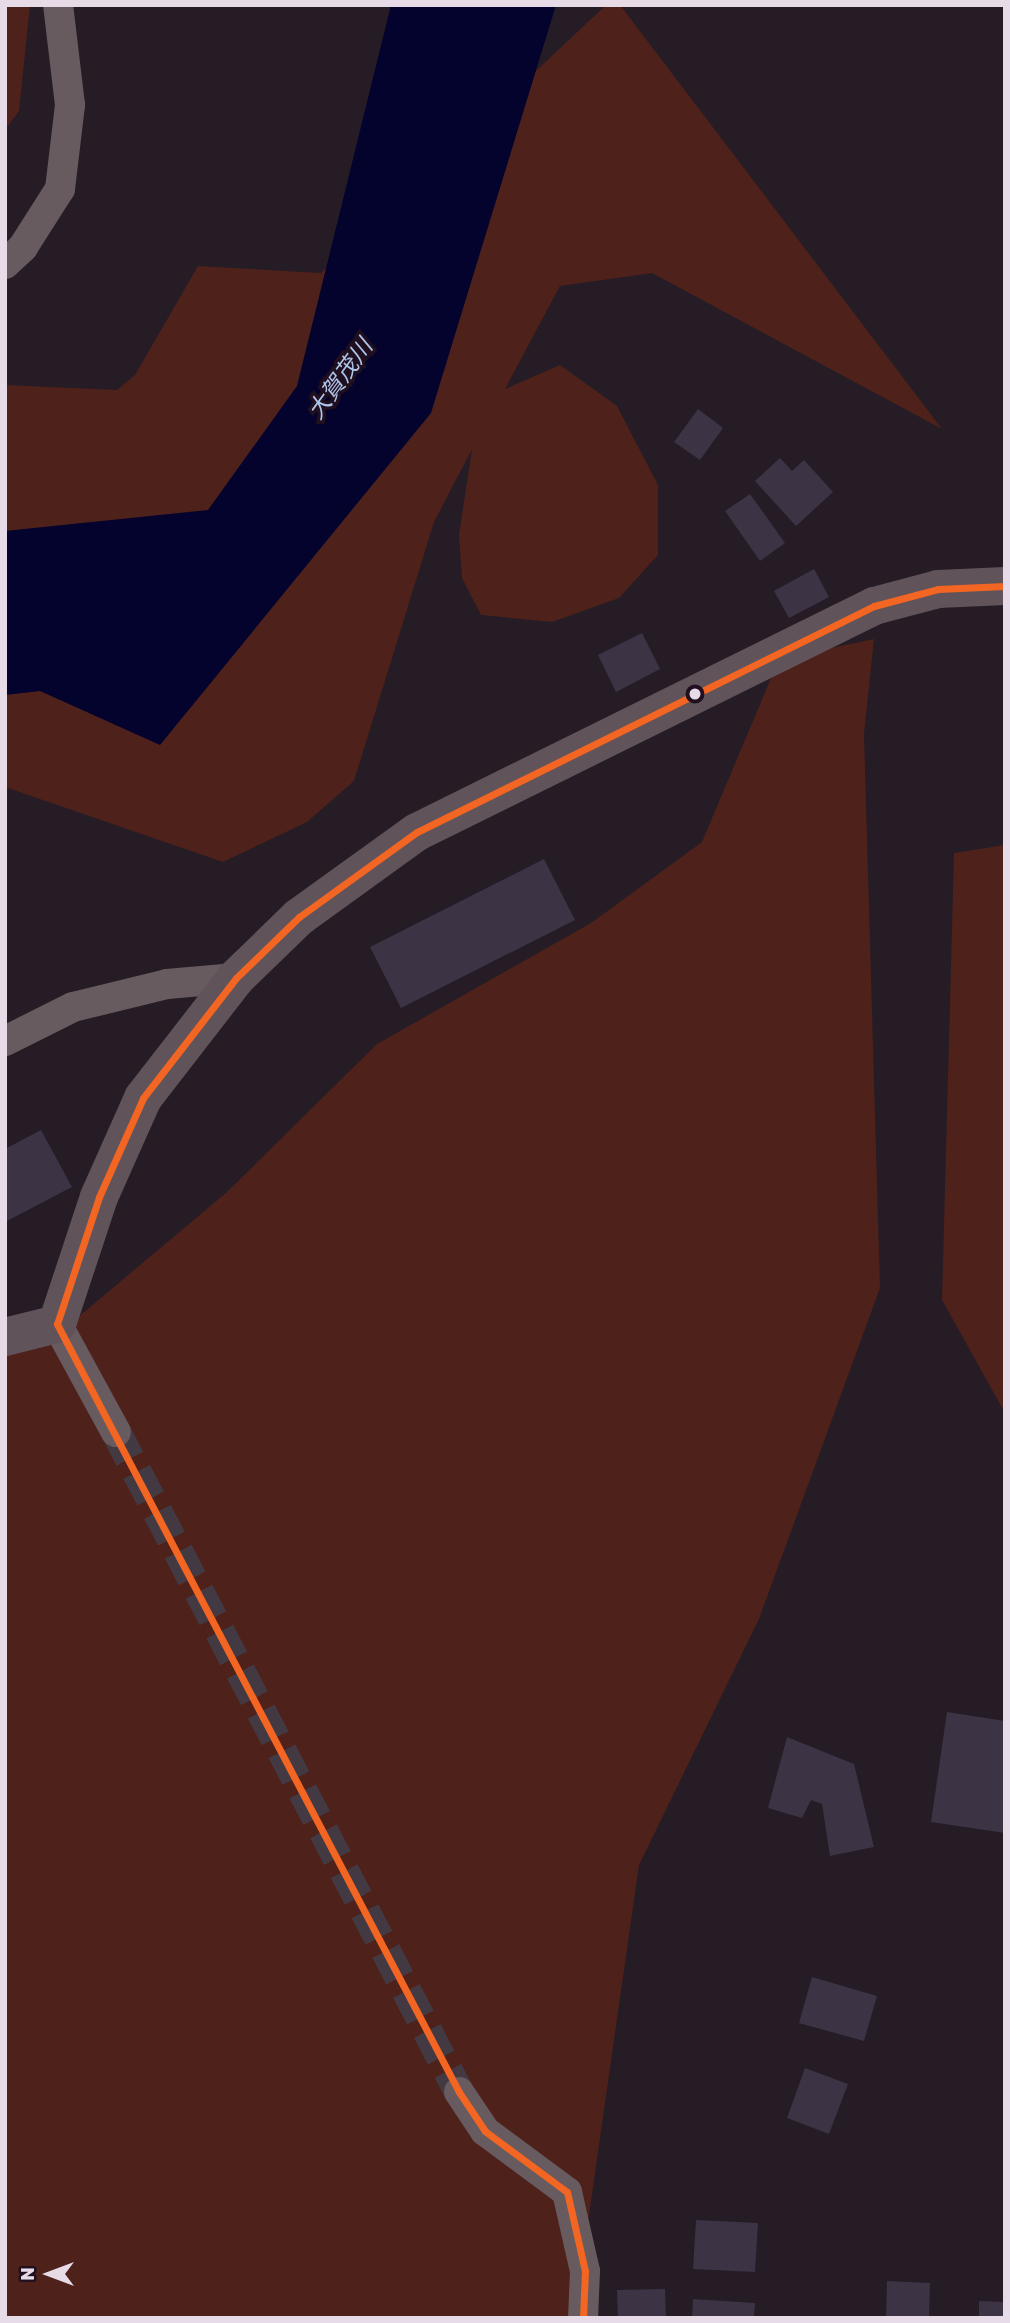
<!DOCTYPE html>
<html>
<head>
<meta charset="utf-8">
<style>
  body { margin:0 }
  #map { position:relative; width:1010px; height:2323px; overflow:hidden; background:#251c25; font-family:Rubik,"Noto Sans JP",sans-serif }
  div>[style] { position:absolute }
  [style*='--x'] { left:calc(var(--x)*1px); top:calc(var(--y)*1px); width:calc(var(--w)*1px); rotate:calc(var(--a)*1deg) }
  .green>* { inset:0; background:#4e211b }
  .water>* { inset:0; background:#03032e }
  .building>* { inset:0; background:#3c3345 }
  .street-tunnel>* { height:30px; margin-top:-15px; transform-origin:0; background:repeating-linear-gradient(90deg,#423942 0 30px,transparent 0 45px) }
  .street>* { height:30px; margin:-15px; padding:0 15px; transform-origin:15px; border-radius:15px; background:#685b60 }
  .secondary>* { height:38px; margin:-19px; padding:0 19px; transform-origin:19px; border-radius:19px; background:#61535a }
  .bus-1>* { height:7px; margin:-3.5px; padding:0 3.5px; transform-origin:3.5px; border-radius:3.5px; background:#f26522 }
  .dots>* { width:19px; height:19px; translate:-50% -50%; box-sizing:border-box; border:4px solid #1f0f1f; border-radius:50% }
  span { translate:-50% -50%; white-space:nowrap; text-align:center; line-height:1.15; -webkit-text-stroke:7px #1f0f1f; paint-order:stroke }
  .water-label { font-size:23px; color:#afc5ec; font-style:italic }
  .frame { position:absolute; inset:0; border:7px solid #e7dbe7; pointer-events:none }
  .north { position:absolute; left:14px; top:2239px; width:70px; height:70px; -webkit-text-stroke:5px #1f0f1f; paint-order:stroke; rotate:270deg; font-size:19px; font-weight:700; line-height:28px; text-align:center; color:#e7dbe7 }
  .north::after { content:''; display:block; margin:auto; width:24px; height:32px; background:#e7dbe7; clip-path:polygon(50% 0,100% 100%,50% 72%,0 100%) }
</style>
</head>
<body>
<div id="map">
  <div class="green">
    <i style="clip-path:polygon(5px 5px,30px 5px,19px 111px,5px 130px)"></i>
    <i style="clip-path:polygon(606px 5px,620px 5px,942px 429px,652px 273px,560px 286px,505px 389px,560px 365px,617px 406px,658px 485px,658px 555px,619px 598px,552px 622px,481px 615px,462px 578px,459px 535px,472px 449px,434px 522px,354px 781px,307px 822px,223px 862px,5px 787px,5px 385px,117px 390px,135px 375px,198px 266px,321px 273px)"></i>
    <i style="clip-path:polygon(874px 639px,864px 734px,880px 1288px,759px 1619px,639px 1865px,582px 2264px,568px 2318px,5px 2318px,5px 1353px,46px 1344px,227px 1192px,377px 1044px,591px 923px,702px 842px,779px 659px)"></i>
    <i style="clip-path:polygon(1005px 845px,1005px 1413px,942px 1300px,954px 853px)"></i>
  </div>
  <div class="water">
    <i style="clip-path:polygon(391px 5px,556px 5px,431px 413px,160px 745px,40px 691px,5px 695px,5px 531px,208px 510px,297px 386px)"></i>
  </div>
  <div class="building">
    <i style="clip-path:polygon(698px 409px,723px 428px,700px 460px,674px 442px)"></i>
    <i style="clip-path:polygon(780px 458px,792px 471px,804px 460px,833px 492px,796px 526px,755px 481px)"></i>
    <i style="clip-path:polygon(750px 494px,785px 543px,760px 561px,725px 511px)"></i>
    <i style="clip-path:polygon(814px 569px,829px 597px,789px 618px,774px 591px)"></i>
    <i style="clip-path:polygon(642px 633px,660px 669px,616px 692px,598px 655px)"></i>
    <i style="clip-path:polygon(544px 859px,575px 920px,401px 1008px,370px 947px)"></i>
    <i style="clip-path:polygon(41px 1130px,72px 1187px,5px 1222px,5px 1149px)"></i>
    <i style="clip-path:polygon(947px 1712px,1005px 1721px,1005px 1833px,931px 1822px)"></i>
    <i style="clip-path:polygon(787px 1737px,854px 1764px,874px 1847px,830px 1856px,822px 1804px,811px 1800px,802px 1818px,768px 1808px)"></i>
    <i style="clip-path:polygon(812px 1977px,877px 1996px,864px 2041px,799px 2023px)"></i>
    <i style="clip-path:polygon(805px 2068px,848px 2084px,829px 2134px,787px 2118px)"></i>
    <i style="clip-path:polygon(696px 2220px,758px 2223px,755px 2272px,693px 2269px)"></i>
    <i style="clip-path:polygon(887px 2281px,930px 2283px,929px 2318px,886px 2318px)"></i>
    <i style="clip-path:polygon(665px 2289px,666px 2318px,618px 2318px,617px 2290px)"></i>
    <i style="clip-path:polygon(693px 2299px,755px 2303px,754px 2318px,692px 2318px)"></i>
    <i style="clip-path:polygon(979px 2301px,1005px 2302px,1005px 2318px,979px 2318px)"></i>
  </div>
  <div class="street-tunnel">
    <i style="--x:116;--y:1432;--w:744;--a:62.54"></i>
  </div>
  <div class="street">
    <i style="--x:5;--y:264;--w:25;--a:-43"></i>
    <i style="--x:23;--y:247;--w:69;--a:-57.5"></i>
    <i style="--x:60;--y:189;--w:85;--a:-83.2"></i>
    <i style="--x:70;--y:105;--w:101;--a:-96.8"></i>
    <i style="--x:5;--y:1041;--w:76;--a:-26.6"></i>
    <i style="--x:73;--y:1007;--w:97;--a:-13.7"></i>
    <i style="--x:167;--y:984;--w:69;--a:-5"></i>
    <i style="--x:57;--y:1324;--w:123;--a:61.4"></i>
    <i style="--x:459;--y:2092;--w:47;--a:56.3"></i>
    <i style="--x:485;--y:2131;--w:102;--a:36.6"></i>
    <i style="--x:567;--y:2192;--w:81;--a:77.2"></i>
    <i style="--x:585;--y:2271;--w:47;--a:92.4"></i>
  </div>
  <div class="secondary">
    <i style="--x:5;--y:1337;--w:54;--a:-14"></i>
    <i style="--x:57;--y:1324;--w:134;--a:-71.7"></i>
    <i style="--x:99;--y:1197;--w:108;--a:-66"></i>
    <i style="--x:143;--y:1098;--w:152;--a:-52.2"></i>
    <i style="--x:236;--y:978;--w:88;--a:-44.1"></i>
    <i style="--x:299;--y:917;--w:145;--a:-35.8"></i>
    <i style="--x:417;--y:832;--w:510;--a:-26.31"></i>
    <i style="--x:874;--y:606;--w:66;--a:-14.9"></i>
    <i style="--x:938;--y:589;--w:67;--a:-2.6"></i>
  </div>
  <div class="bus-1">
    <i style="--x:583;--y:2318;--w:47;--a:-87.6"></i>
    <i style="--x:585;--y:2271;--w:81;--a:-102.8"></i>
    <i style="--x:567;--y:2192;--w:102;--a:-143.4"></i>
    <i style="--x:485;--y:2131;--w:47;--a:-123.7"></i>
    <i style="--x:459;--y:2092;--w:867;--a:-117.63"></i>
    <i style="--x:57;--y:1324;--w:134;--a:-71.7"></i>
    <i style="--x:99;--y:1197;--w:108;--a:-66"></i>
    <i style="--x:143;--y:1098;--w:152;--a:-52.2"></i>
    <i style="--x:236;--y:978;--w:88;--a:-44.1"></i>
    <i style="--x:299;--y:917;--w:145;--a:-35.8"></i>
    <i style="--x:417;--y:832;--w:510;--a:-26.31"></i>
    <i style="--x:874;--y:606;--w:66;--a:-14.9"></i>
    <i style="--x:938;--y:589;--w:67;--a:-2.6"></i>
  </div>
  <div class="dots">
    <i style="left:695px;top:694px;background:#e7dbe7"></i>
  </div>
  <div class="water-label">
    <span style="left:340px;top:379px;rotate:-54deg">大賀茂川</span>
  </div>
  <div class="frame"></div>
  <div class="north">N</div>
</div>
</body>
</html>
